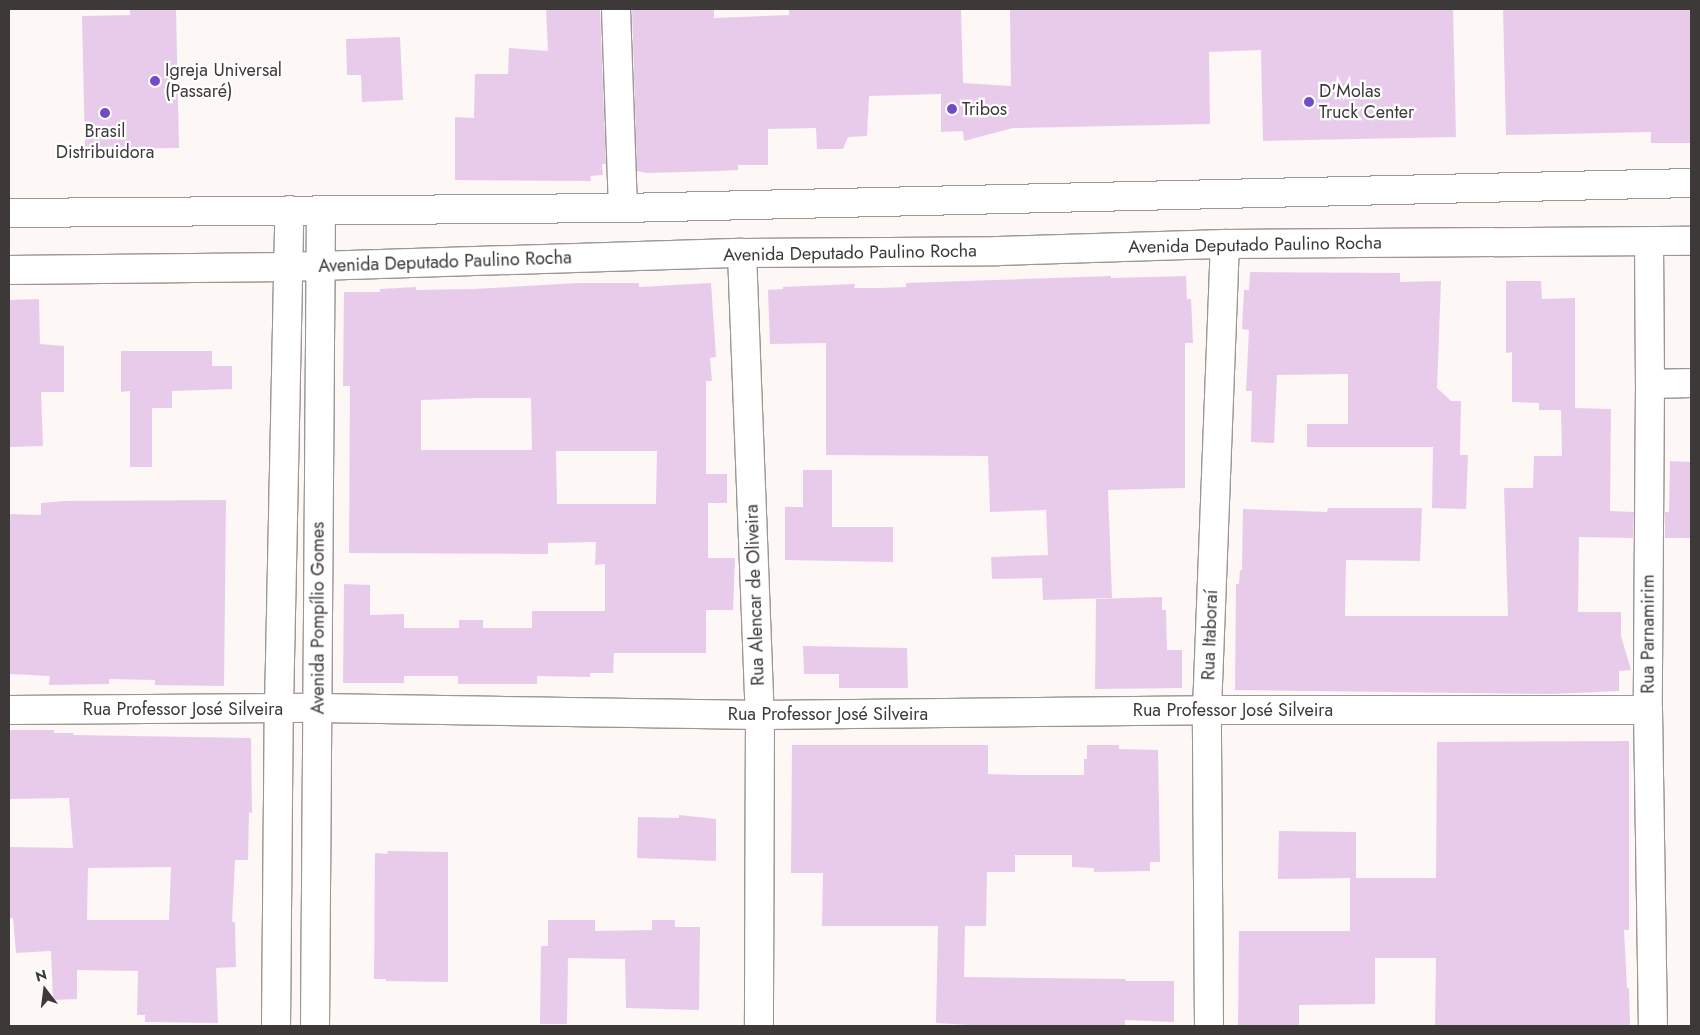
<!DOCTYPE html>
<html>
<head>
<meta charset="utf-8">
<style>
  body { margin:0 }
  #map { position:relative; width:1700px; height:1035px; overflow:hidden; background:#fdf7f5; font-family:Jost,sans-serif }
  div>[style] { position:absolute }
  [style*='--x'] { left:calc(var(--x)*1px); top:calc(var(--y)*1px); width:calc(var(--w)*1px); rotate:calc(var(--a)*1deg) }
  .building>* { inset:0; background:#e8cbeb }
  .roads { filter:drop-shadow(1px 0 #9c9694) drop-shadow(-1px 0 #9c9694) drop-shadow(0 1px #9c9694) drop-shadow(0 -1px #9c9694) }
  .minor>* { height:28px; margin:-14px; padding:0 14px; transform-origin:14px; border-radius:14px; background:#fff }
  .major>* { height:28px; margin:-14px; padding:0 14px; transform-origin:14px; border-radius:14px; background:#fff }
  .dots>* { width:14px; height:14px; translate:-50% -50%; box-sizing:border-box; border:2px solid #fff; border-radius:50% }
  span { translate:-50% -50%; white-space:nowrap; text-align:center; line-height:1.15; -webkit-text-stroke:4.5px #fff; paint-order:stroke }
  .poi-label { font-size:18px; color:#3c3938 }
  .left { translate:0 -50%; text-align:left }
  .street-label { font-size:18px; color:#3c3938 }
  .frame { position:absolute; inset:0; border:10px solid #3c3938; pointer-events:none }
  .north { position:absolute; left:20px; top:965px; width:50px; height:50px; -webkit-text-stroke:4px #fff; paint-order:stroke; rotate:345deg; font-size:14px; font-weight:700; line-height:20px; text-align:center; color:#3c3938 }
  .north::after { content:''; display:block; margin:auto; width:18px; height:22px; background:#3c3938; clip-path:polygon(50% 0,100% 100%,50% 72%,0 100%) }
</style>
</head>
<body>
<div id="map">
  <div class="building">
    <i style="clip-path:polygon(130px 9px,176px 9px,179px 148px,85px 149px,82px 16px,130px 15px)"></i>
    <i style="clip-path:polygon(546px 9px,600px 9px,606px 164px,602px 164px,603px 175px,590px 176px,591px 181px,455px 180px,455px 117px,474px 118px,475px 74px,508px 74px,509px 48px,548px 51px)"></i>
    <i style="clip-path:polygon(632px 9px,714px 9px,714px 18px,789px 15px,789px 9px,961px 9px,963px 83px,1011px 86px,1010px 10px,1453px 9px,1456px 137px,1263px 141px,1261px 50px,1209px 52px,1210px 124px,1013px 128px,964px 141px,963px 131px,941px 132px,941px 94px,869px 96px,867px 136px,848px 137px,843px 149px,817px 149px,816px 128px,768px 129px,768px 165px,738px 165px,738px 170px,719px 171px,647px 173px,637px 171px)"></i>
    <i style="clip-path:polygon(1503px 9px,1691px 9px,1691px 143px,1651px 143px,1651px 132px,1506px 135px)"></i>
    <i style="clip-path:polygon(400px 37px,403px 100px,362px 102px,361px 75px,347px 75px,346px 39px)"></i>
    <i style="clip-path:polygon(1250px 272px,1400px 273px,1400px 282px,1441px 281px,1437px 388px,1451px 401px,1461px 401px,1460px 455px,1468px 455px,1466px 509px,1432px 508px,1433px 447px,1307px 447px,1307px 424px,1348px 424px,1348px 374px,1277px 375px,1274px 443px,1251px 442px,1252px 391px,1246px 391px,1249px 330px,1242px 329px,1244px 290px,1249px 290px)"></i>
    <i style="clip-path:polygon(1111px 276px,1111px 278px,1186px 276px,1187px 299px,1191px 299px,1193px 343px,1185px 343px,1185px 488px,1108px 490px,1112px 598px,1043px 600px,1042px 578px,992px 579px,991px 557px,1048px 555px,1046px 510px,990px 512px,988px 456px,826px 455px,826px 343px,770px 344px,768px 290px,783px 289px,783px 287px,855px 284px,854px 288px,880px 288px,906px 287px,906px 283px)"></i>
    <i style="clip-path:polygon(1506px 281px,1541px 281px,1542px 299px,1575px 298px,1575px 408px,1611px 409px,1610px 511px,1634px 512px,1633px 538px,1579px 537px,1578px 612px,1621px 612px,1621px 636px,1631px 670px,1619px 671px,1619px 691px,1553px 694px,1235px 690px,1236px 584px,1239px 584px,1240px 570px,1242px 570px,1243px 509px,1327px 512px,1328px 508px,1422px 508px,1420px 561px,1346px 560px,1345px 616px,1508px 616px,1504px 488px,1533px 488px,1534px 456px,1562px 456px,1561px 410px,1539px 410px,1539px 403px,1512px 402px,1512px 352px,1506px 353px)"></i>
    <i style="clip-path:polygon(evenodd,578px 283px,639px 283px,639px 287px,711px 283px,716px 357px,710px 358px,712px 381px,706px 381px,706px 474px,727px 474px,727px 503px,708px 503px,708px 558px,735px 558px,733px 610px,706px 610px,706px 653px,614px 653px,613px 673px,590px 673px,590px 677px,537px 676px,537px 684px,458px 684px,458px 676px,404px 676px,404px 683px,343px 683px,344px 584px,370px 585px,370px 615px,404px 614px,404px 628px,459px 628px,459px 620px,483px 620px,483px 628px,532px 628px,532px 611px,605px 611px,605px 564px,595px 565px,596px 542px,548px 543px,548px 554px,349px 553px,350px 386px,343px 386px,344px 292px,380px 292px,380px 289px,416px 287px,416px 290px,473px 289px,578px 283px,477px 398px,531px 398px,532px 450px,421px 450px,421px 400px,477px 398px,578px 283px,556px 451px,657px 451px,656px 504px,557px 504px,556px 451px)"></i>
    <i style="clip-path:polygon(39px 299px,40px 344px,64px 346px,64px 392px,41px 392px,43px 446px,9px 447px,9px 300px)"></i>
    <i style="clip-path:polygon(121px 351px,212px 351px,212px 366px,232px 366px,232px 389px,172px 391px,172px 408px,152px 408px,152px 467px,130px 467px,130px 391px,121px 392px)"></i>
    <i style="clip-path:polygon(1670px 461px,1691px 462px,1691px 538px,1665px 538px,1665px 512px,1669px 512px)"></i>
    <i style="clip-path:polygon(803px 470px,832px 470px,832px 527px,893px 527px,893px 562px,785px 560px,785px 507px,803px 507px)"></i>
    <i style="clip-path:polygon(226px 500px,224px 686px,155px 685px,155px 680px,109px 679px,109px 684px,49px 685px,50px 676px,9px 674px,9px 514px,41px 515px,41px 503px,65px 501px)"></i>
    <i style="clip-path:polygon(1162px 597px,1162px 610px,1166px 610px,1167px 650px,1182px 650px,1182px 688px,1095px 689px,1096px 599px)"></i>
    <i style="clip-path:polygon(803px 646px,907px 648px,908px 688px,839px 688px,839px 674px,804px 674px)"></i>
    <i style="clip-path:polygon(evenodd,9px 730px,54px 730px,54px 733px,73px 733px,73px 735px,251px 738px,252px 813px,249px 812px,248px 860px,235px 860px,232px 922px,235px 922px,236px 967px,216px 968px,218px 1023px,145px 1022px,145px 1015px,137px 1015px,138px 971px,77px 970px,77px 999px,53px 1000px,51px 951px,16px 953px,13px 918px,9px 918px,9px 847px,73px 848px,69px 798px,9px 799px,9px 730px,171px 867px,169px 920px,87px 920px,88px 868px,171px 867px)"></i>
    <i style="clip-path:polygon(1629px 741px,1629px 930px,1624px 930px,1627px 988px,1629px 988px,1630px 1026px,1435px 1026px,1436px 958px,1375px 958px,1375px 1004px,1299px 1005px,1299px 1026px,1238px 1026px,1239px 931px,1350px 931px,1350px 878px,1436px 878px,1437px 742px)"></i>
    <i style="clip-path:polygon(792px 745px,988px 745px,988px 774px,1019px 775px,1084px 775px,1084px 759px,1087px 759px,1087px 745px,1119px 745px,1119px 749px,1158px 750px,1160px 862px,1150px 862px,1150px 871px,1094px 872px,1094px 868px,1072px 867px,1072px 855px,1015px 855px,1015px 872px,987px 872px,986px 926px,965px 926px,964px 977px,1125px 979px,1126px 981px,1174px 981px,1174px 1022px,1125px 1020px,1125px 1026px,985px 1026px,936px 1023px,938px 926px,822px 926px,823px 873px,791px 873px)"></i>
    <i style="clip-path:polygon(679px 815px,716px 819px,716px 861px,637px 858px,638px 817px,679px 818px)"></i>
    <i style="clip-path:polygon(1279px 831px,1356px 832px,1356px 878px,1278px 879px)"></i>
    <i style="clip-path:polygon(387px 851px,448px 852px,448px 982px,386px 981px,386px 979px,374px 979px,375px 853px,388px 854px)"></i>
    <i style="clip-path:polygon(548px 920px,595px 920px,595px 931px,652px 930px,652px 920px,675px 920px,675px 927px,700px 927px,699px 1010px,626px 1008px,625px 959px,568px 958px,567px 1024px,540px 1024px,541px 946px,548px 946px)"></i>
  </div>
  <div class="roads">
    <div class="minor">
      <i style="--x:616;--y:9;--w:199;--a:88"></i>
      <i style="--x:1649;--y:242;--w:142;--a:89.6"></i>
      <i style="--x:1650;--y:384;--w:326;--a:90.4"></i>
      <i style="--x:1648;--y:710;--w:316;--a:89.1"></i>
      <i style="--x:742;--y:253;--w:462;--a:87.8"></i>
      <i style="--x:760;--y:715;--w:311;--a:90.2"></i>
      <i style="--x:1650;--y:384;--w:41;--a:-1.4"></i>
      <i style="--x:9;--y:710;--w:309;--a:-0.4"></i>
      <i style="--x:318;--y:708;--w:442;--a:0.9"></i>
      <i style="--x:760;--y:715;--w:447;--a:-0.6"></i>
      <i style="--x:1207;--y:710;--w:441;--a:0"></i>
      <i style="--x:1209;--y:1026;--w:316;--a:-90.4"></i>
      <i style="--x:1207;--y:710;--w:466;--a:-87.8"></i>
    </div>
    <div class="major">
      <i style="--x:9;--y:213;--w:614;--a:-0.47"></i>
      <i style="--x:623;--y:208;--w:1068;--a:-1.34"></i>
      <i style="--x:9;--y:270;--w:277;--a:-0.6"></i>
      <i style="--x:286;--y:267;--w:456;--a:-1.8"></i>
      <i style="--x:742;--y:253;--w:256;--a:-0.4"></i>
      <i style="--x:998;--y:251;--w:227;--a:-1.8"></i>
      <i style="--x:1225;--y:244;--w:466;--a:-0.4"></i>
      <i style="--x:276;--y:1026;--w:318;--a:-89.5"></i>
      <i style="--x:279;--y:708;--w:498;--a:-88.8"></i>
      <i style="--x:315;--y:1026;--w:816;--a:-89.58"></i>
    </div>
  </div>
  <div class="dots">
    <i style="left:155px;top:81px;background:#734cc5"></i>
    <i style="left:1309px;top:102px;background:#734cc5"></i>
    <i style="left:952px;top:109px;background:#734cc5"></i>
    <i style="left:105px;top:113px;background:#734cc5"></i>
  </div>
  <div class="poi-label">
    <span class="left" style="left:165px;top:81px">Igreja Universal<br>(Passaré)</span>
    <span class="left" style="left:1319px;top:102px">D'Molas<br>Truck Center</span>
    <span class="left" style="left:962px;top:109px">Tribos</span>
    <span style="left:105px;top:142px">Brasil<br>Distribuidora</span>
  </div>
  <div class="street-label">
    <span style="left:1255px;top:245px;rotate:-1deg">Avenida Deputado Paulino Rocha</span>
    <span style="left:850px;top:253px;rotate:-1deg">Avenida Deputado Paulino Rocha</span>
    <span style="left:445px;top:262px;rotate:-2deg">Avenida Deputado Paulino Rocha</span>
    <span style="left:755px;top:595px;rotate:-92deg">Rua Alencar de Oliveira</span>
    <span style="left:318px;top:618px;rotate:-90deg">Avenida Pompílio Gomes</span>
    <span style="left:1648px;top:634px;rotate:-90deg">Rua Parnamirim</span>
    <span style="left:1210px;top:635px;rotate:-88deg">Rua Itaboraí</span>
    <span style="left:183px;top:709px">Rua Professor José Silveira</span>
    <span style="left:1233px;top:710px">Rua Professor José Silveira</span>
    <span style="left:828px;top:714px">Rua Professor José Silveira</span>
  </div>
  <div class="frame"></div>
  <div class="north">N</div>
</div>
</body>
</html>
